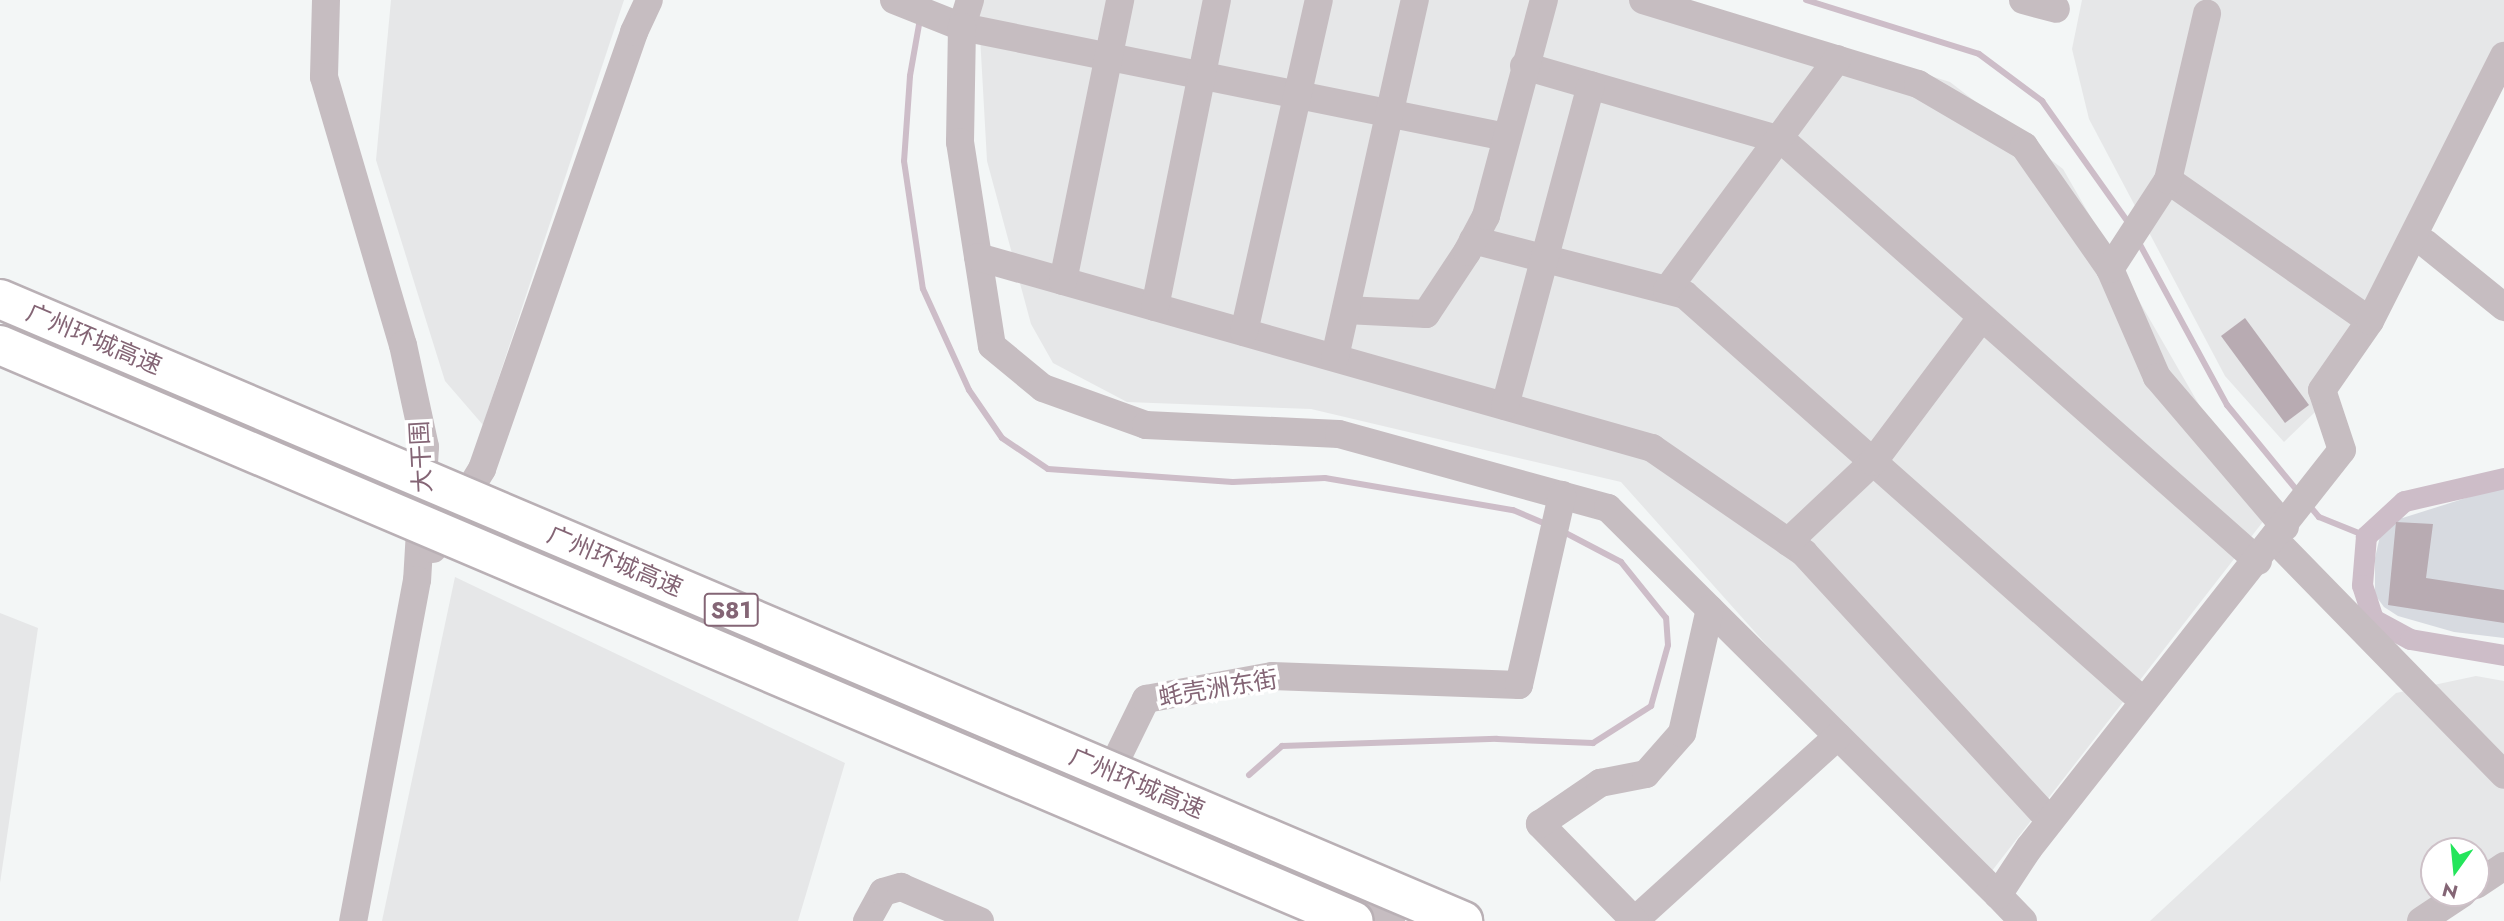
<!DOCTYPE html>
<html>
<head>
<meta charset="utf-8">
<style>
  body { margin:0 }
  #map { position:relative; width:2504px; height:921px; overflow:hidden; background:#f3f6f6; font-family:Jost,"Noto Sans SC",sans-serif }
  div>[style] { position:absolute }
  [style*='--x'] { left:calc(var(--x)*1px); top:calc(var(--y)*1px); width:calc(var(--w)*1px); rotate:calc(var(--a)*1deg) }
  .built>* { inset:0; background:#e6e7e8 }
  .green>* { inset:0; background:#d7dae0 }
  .stream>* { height:6px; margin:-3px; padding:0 3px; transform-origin:3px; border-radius:3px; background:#cdbdc8 }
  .canal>* { height:21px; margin:-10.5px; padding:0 10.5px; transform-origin:10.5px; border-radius:10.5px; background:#cdbdc8 }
  .building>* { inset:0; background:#b8abb2 }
  .minor>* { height:28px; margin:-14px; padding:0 14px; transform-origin:14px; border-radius:14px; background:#c6bdc1 }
  .bridges { filter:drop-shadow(2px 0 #b9b0b5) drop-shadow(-2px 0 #b9b0b5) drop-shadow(0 2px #b9b0b5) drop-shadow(0 -2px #b9b0b5) }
  .highway-bridge>* { height:38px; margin:-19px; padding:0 19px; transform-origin:19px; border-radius:19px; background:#fff }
  span { translate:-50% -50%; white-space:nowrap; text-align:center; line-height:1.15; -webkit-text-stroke:7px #fff; paint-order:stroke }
  .shield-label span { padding:2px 5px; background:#fff; border:2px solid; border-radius:5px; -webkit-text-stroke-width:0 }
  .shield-label { font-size:23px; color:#846575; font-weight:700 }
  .street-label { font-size:24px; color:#846575 }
  .north { position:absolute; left:2420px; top:837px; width:70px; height:70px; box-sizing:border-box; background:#fff; border:2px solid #cec1c8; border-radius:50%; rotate:195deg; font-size:19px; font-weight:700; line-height:28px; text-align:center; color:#846575 }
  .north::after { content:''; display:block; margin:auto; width:24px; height:32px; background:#24e55b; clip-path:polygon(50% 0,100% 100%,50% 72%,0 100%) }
</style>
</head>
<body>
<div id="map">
  <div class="built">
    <i style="clip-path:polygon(391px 0,624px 0,483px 425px,445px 381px,376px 160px)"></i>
    <i style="clip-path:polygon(978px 0,1686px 0,1950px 82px,2063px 169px,2265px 519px,1981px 885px,1621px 482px,1311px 409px,1127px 402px,1053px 363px,1031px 324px,987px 161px)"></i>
    <i style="clip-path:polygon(2082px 0,2504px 0,2504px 73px,2340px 388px,2284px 442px,2225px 376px,2089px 119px,2072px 49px)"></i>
    <i style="clip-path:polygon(455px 577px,845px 763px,798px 921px,382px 921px)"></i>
    <i style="clip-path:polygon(0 613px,38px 628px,0 883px)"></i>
    <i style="clip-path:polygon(2476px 676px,2504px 681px,2504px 859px,2476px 877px,2476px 851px,2434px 851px,2434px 893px,2453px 893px,2411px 921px,2150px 921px,2396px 693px)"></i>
  </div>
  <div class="green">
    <i style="clip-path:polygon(2504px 486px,2504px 638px,2454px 632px,2398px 616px,2384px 607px,2375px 595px,2375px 558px,2380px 536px,2393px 521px)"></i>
  </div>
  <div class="stream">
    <i style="--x:1806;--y:0;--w:181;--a:17.3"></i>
    <i style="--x:1979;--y:54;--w:79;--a:36.7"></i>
    <i style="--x:2042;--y:101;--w:152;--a:54.6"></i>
    <i style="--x:920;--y:19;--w:58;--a:100"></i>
    <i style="--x:910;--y:76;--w:85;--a:94"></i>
    <i style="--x:904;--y:161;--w:129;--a:81.6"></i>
    <i style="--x:923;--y:289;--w:111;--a:65.5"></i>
    <i style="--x:969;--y:390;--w:58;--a:55.5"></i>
    <i style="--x:1002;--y:438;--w:55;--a:34"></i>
    <i style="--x:1048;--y:469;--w:185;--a:4"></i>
    <i style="--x:1233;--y:482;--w:92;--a:-2.5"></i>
    <i style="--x:1325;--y:478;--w:191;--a:9.7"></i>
    <i style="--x:1513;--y:510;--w:39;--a:23"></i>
    <i style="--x:2138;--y:241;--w:187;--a:61.5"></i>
    <i style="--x:2227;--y:405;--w:114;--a:50.7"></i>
    <i style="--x:2308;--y:504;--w:17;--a:50"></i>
    <i style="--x:2319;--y:517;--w:51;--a:22"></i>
    <i style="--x:1249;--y:775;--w:44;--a:-41.3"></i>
    <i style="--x:1282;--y:746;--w:215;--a:-1.9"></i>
    <i style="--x:1497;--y:739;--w:96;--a:2.4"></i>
    <i style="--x:1593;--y:743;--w:69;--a:-32.5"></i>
    <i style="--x:1651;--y:706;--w:63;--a:-74.4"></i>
    <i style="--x:1668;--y:645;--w:27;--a:-94"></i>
    <i style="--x:1666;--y:618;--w:72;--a:-128.8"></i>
    <i style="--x:1621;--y:562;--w:67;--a:-152.3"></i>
  </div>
  <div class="canal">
    <i style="--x:2504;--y:478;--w:103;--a:167"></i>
    <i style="--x:2404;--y:501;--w:52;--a:137.4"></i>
    <i style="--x:2366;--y:536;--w:49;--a:94.7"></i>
    <i style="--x:2362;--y:585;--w:36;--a:72"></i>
    <i style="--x:2373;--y:619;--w:42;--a:28.4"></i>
    <i style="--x:2410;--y:639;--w:95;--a:9.7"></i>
  </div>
  <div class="building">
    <i style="clip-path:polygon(2245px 318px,2309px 405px,2285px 423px,2221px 336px)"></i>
    <i style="clip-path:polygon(2396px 522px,2433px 524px,2426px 578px,2504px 590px,2504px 623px,2388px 605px)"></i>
  </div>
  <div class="minor">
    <i style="--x:326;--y:0;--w:77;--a:91.5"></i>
    <i style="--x:324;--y:77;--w:279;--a:73.6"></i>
    <i style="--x:403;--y:345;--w:104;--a:77.8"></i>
    <i style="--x:425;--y:447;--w:133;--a:93.4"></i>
    <i style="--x:417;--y:580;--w:347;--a:100.6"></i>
    <i style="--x:894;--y:0;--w:73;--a:21.7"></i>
    <i style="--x:962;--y:27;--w:555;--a:11.43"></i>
    <i style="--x:970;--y:0;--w:28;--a:107"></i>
    <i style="--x:962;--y:27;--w:115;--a:91"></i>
    <i style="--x:960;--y:142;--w:206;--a:81.1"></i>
    <i style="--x:992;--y:346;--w:66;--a:39.5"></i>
    <i style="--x:1043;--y:388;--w:109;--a:19.8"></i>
    <i style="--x:1146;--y:425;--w:193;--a:2.7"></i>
    <i style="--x:1339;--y:434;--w:279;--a:15.4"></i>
    <i style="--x:1608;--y:508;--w:549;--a:44.78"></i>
    <i style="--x:1643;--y:0;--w:288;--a:17"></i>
    <i style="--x:1918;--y:84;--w:123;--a:30.3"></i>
    <i style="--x:2024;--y:146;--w:150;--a:55"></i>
    <i style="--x:2110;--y:269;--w:118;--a:66.5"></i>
    <i style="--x:2157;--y:377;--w:197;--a:49.5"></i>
    <i style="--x:2023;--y:0;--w:34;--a:15"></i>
    <i style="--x:1524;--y:66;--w:270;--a:16.1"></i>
    <i style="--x:1783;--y:141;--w:634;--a:41.48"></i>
    <i style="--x:2168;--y:180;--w:246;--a:34.9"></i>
    <i style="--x:1473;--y:240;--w:219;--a:14.5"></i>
    <i style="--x:1685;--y:295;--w:612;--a:41.56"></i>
    <i style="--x:2425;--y:243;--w:102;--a:39"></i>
    <i style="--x:978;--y:257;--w:701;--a:15.82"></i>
    <i style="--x:1652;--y:448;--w:185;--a:34.6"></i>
    <i style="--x:1804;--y:553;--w:362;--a:47.4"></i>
    <i style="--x:2110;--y:269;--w:106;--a:-56.9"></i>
    <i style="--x:2168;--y:180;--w:171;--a:-76.8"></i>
    <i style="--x:1063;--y:281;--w:287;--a:-78.5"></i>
    <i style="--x:1667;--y:290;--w:287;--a:-53.6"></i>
    <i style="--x:1155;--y:307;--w:313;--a:-78.6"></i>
    <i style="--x:1346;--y:310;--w:80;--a:2.9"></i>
    <i style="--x:1426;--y:314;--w:74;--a:-56.5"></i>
    <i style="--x:1467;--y:252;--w:41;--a:-62.2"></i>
    <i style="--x:1486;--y:216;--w:224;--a:-75"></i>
    <i style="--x:1244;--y:332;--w:340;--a:-77.3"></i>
    <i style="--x:1335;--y:357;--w:366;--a:-77.4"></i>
    <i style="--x:1505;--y:406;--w:332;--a:-75"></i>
    <i style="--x:2275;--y:540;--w:328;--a:45.7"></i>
    <i style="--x:1788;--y:542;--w:117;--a:-43.3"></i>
    <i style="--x:1873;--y:462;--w:181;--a:-53.1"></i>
    <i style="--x:433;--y:549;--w:94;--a:-58.5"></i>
    <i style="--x:482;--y:469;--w:463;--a:-70.8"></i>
    <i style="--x:634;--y:32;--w:35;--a:-65"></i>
    <i style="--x:1131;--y:809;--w:35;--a:-156"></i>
    <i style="--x:1099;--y:795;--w:107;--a:-63.9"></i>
    <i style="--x:1146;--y:699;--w:128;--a:-10.3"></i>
    <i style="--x:1272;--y:676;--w:247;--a:2.1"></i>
    <i style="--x:1519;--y:685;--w:195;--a:-77.2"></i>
    <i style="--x:2476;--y:885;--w:34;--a:-34"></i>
    <i style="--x:1336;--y:897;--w:60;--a:23.6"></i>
    <i style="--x:867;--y:921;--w:33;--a:-61"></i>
    <i style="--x:883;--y:892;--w:19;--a:-16"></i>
    <i style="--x:901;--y:887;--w:86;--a:23.3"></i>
    <i style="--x:1634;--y:921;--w:275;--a:-42.2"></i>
    <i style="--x:1635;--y:921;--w:136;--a:-134.4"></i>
    <i style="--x:1540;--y:824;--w:73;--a:-34.3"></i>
    <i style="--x:1600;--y:783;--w:47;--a:-11.1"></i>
    <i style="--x:1646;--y:774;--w:55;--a:-48.7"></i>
    <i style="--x:1682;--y:733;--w:127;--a:-77.3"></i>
    <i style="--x:2023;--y:921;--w:36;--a:-134"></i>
    <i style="--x:1998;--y:895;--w:56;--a:-56.6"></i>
    <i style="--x:2029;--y:848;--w:506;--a:-51.82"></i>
    <i style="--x:2342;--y:450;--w:63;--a:-108.4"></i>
    <i style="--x:2322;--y:390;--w:84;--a:-55.2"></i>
    <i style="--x:2370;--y:321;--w:297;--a:-63.2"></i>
    <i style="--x:2421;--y:921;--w:50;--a:-33.7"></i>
  </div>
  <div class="bridges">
    <div class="highway-bridge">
      <i style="--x:0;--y:299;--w:1590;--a:23.03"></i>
      <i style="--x:0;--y:345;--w:1471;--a:23.05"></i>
    </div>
  </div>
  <div class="shield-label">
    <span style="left:731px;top:610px">S81</span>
  </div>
  <div class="street-label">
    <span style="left:94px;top:339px;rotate:23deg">广州环城高速</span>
    <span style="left:421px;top:457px;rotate:-93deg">大干围</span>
    <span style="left:615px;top:561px;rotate:23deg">广州环城高速</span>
    <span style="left:1218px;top:688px;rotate:-9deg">蚝壳洲东街</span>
    <span style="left:1137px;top:783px;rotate:23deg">广州环城高速</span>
  </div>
  <div class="north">N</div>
</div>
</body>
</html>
